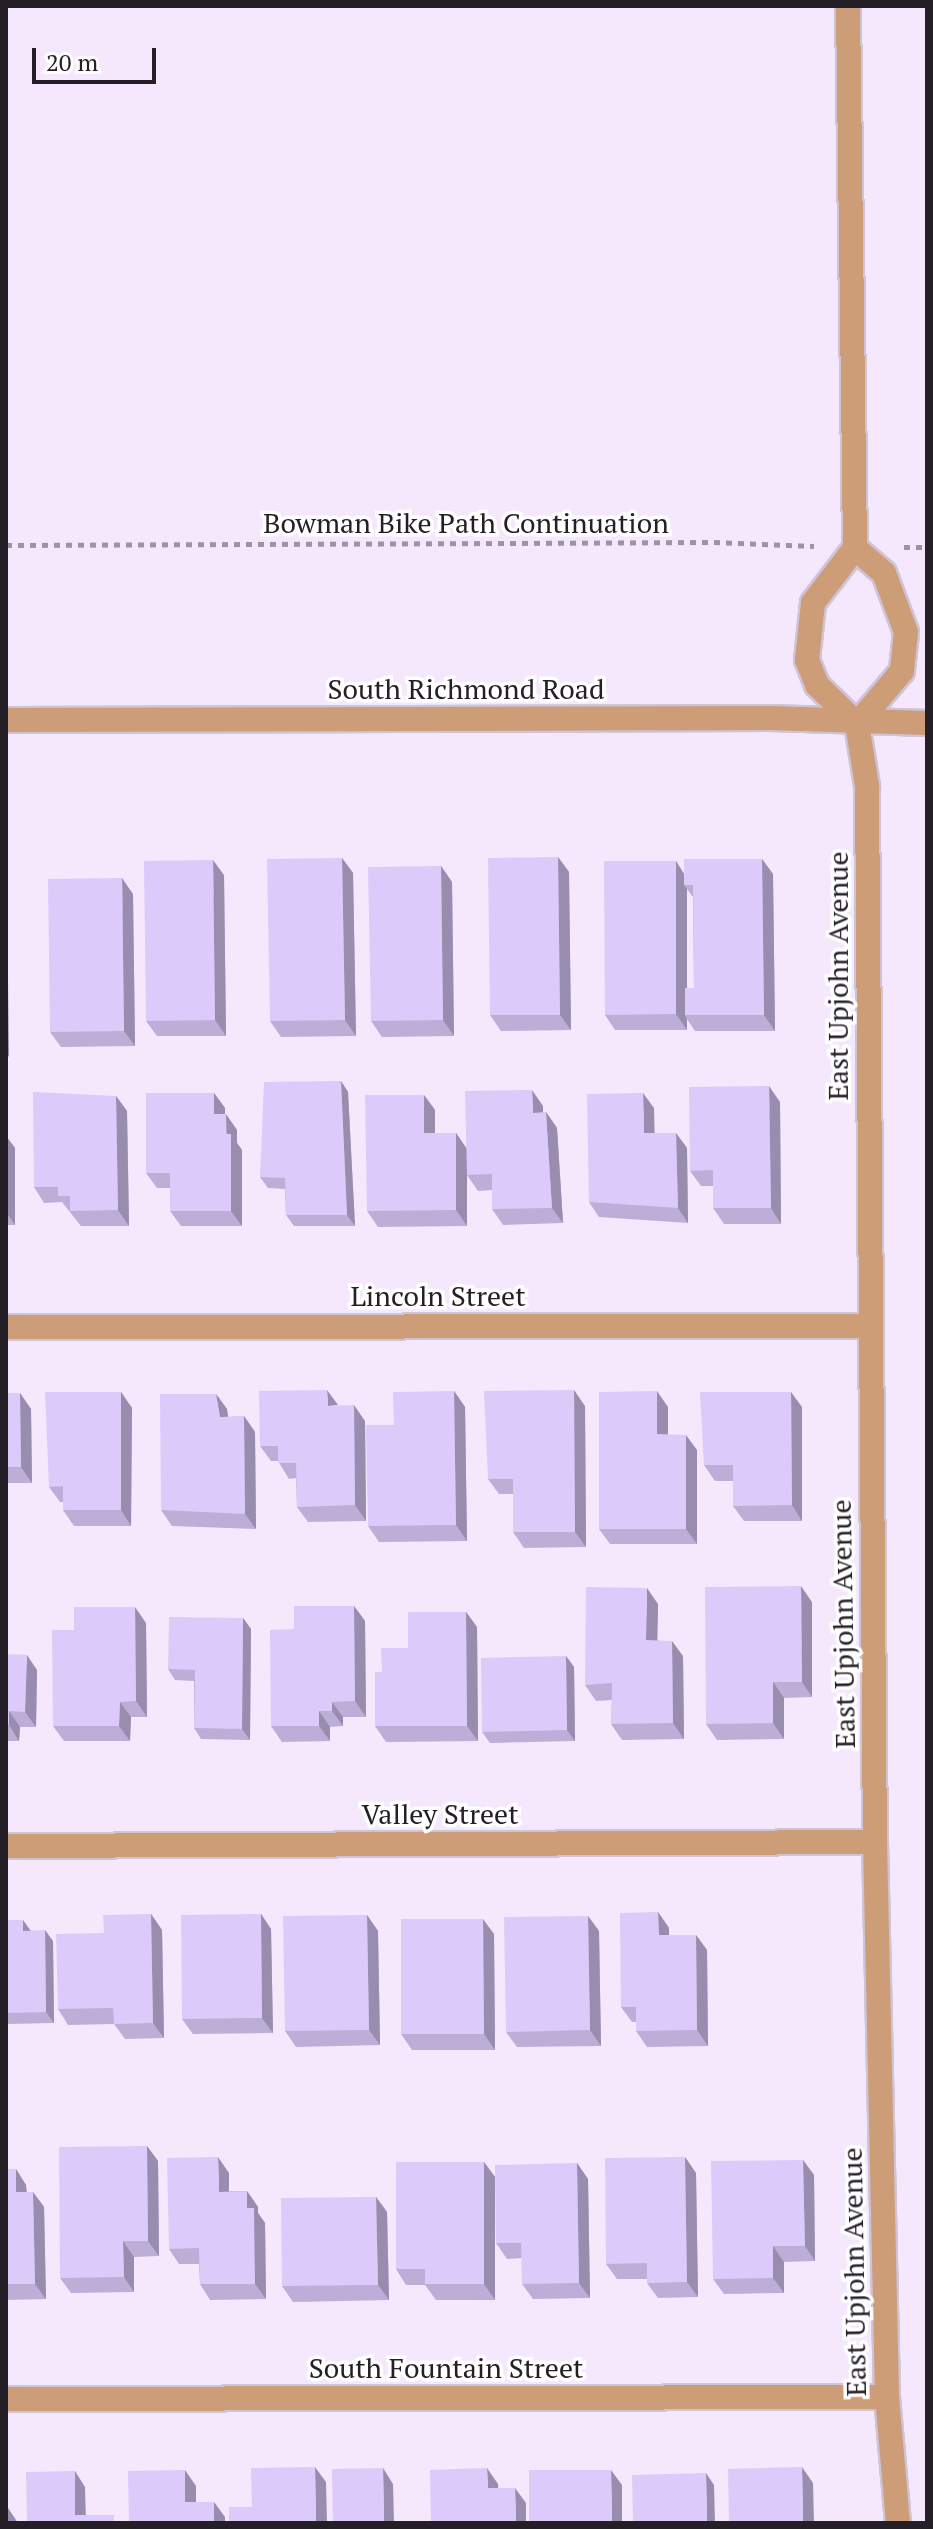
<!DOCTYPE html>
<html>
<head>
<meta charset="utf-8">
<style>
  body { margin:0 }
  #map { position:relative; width:933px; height:2529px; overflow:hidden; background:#f5e8fd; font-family:"PT Serif",serif }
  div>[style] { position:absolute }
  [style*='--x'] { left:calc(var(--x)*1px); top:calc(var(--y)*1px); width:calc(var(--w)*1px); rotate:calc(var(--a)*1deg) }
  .path>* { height:5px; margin-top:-2.5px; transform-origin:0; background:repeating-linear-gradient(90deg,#9d93a3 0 6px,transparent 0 12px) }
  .roads { filter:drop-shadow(2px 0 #cfc4d6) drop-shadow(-2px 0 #cfc4d6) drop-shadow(0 2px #cfc4d6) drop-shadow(0 -2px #cfc4d6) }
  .minor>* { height:24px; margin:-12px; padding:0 12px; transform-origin:12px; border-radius:12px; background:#cd9d78 }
  .wall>* { inset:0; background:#bcaed7 }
  .shaded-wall>* { inset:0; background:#998daf }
  .building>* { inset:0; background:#dbcafa }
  span { translate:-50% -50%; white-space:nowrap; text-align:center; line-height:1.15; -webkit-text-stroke:7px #fff; paint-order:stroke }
  .street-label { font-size:28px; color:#241e27 }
  .frame { position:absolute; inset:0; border:8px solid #241e27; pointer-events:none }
  .scale { position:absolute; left:32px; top:48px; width:124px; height:36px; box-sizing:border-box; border:4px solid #241e27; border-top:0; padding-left:10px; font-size:24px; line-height:28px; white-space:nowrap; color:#241e27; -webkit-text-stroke:6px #fff; paint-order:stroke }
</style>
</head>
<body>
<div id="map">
  <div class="path">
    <i style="--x:6;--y:545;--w:708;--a:-0.24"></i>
    <i style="--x:714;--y:542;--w:100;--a:2.3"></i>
    <i style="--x:904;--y:547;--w:23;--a:0"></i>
  </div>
  <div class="roads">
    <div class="minor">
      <i style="--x:848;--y:6;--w:542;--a:89.26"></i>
      <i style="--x:855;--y:548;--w:69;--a:127.4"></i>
      <i style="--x:813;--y:603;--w:57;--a:96"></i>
      <i style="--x:807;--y:660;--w:27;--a:68"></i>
      <i style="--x:817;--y:685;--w:56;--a:44.3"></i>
      <i style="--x:855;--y:548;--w:38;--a:41"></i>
      <i style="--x:884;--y:573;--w:63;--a:69.6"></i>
      <i style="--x:906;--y:632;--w:39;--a:96"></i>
      <i style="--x:902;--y:671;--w:70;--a:130.3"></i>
      <i style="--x:6;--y:720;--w:764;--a:-0.15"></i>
      <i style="--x:770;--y:718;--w:157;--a:1.8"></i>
      <i style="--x:857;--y:724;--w:63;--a:80.8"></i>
      <i style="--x:867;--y:786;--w:1056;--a:89.57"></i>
      <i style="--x:875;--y:1842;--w:555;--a:88.76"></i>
      <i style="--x:887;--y:2397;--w:126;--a:85"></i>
      <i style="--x:6;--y:1327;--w:864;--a:-0.07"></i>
      <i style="--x:6;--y:1846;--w:869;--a:-0.26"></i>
      <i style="--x:6;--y:2399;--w:881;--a:-0.13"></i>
    </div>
  </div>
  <div class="wall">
    <i style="clip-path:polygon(558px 857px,569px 872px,571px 1030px,501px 1031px,490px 1015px)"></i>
    <i style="clip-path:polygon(342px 858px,353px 873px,356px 1036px,281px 1037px,270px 1021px)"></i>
    <i style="clip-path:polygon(evenodd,762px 859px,773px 874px,775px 1031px,695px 1031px,687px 1019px,687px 1030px,615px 1030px,605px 1015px,676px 861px,684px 874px,762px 859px,687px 889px,693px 897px,694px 988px,687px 988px,687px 889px)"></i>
    <i style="clip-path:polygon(441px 866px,452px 882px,454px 1036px,382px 1037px,371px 1021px)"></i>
    <i style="clip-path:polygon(224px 875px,226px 1036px,157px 1036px,146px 1021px)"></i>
    <i style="clip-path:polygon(133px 894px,135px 1046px,61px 1047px,50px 1032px)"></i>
    <i style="clip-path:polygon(341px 1081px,348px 1092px,355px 1226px,294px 1226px,286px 1215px,285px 1189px,268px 1188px,260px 1177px)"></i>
    <i style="clip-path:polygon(214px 1093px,225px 1108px,225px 1114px,237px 1130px,237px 1143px,242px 1150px,242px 1226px,181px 1226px,170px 1211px,170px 1188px,157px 1188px,146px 1173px)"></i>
    <i style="clip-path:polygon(424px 1095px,435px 1110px,435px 1133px,456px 1133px,466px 1148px,543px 1106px,543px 1112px,546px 1112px,557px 1128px,563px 1223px,503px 1225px,492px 1209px,492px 1190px,478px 1191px,467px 1175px,467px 1226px,378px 1227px,367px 1211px)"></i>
    <i style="clip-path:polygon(116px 1096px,127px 1111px,129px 1226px,81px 1226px,62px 1202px,44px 1203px,34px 1187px)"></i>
    <i style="clip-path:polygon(780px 1102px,781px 1224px,724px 1224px,713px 1208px,713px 1186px,701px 1186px,690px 1171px)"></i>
    <i style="clip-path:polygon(654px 1108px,654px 1133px,676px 1133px,687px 1148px,688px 1223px,599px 1217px,589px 1202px)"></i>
    <i style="clip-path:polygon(6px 1136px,15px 1148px,15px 1225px,6px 1225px)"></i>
    <i style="clip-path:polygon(454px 1391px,465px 1407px,467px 1541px,379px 1542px,368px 1526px,394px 1425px)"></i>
    <i style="clip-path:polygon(121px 1392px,132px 1408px,131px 1526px,74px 1526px,63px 1510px,63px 1502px,60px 1502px,49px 1487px)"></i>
    <i style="clip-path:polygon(6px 1393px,20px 1393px,31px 1409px,32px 1483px,6px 1483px)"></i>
    <i style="clip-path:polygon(216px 1394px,227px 1409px,228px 1417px,244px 1416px,255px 1432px,256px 1529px,172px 1526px,161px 1510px)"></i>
    <i style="clip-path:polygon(338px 1406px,365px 1421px,366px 1521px,308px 1522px,297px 1507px,296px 1478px,289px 1479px,278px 1461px,271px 1461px,260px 1446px)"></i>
    <i style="clip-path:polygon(585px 1406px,586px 1547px,524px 1548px,513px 1532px,513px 1494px,499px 1494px,488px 1479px)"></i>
    <i style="clip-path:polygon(668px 1407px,668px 1435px,697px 1450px,697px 1544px,610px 1544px,599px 1529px)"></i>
    <i style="clip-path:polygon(802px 1407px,802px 1521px,744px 1521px,733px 1506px,733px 1481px,715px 1481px,704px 1465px)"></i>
    <i style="clip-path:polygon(812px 1602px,812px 1697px,784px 1698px,784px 1739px,717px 1740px,706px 1724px)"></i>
    <i style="clip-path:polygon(658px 1604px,657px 1640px,683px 1656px,684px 1739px,622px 1740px,611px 1724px,612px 1700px,596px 1701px,585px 1685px)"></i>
    <i style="clip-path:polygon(354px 1606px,365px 1621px,366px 1717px,343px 1717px,343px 1726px,330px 1727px,330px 1741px,282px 1742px,271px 1726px,294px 1629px)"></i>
    <i style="clip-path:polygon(466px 1612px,477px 1627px,478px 1741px,386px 1742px,375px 1726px,382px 1672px)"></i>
    <i style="clip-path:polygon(243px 1618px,251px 1629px,250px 1740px,201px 1739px,194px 1728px,194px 1681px,175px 1680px,168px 1669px)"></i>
    <i style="clip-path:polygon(146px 1623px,147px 1717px,131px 1717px,130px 1741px,64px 1741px,53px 1726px,74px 1630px)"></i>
    <i style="clip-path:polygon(6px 1654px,37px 1670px,36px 1727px,20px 1727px,19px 1741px,6px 1741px)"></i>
    <i style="clip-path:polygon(566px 1656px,574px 1667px,575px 1741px,490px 1743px,482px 1732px)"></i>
    <i style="clip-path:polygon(658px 1912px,669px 1928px,669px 1935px,696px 1935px,707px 1950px,708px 2046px,647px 2047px,636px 2031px,636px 2022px,632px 2022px,621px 2007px)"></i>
    <i style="clip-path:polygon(151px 1914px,162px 1930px,164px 2038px,125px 2039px,114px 2024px,68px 2025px,58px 2009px,104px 1933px)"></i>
    <i style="clip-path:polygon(261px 1914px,271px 1929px,273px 2033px,193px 2034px,182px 2019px)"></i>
    <i style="clip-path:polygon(367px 1915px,378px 1931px,380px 2045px,296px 2047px,285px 2031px)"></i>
    <i style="clip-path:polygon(588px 1916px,599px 1931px,601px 2046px,517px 2047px,506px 2032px)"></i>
    <i style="clip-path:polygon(6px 1920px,53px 1941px,54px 2023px,6px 2024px)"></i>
    <i style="clip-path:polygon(494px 1934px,495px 2050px,412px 2050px,401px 2034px)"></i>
    <i style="clip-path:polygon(147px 2146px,158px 2161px,159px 2256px,134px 2257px,134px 2292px,71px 2293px,60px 2278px)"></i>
    <i style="clip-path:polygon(685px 2157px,696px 2173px,698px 2297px,658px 2298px,647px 2283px,647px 2279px,617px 2279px,606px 2264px)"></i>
    <i style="clip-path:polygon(803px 2160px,814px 2175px,815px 2261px,784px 2262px,784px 2293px,724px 2294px,713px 2279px)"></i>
    <i style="clip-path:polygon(484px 2162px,495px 2177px,495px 2300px,436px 2300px,425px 2285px,406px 2285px,396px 2269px)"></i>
    <i style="clip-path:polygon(577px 2163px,588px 2179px,590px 2298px,533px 2299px,522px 2284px,522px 2258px,507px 2259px,496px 2243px)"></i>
    <i style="clip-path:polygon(6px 2169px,16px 2169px,26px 2185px,27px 2192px,33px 2192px,44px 2207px,46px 2299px,6px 2300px)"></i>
    <i style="clip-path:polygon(229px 2173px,229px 2191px,247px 2191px,258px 2207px,258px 2213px,265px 2223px,266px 2299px,210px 2300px,200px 2284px,199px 2264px,179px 2264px,169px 2249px)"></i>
    <i style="clip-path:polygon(376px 2197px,387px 2212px,389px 2300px,293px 2302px,282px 2286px)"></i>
  </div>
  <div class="shaded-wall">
    <i style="clip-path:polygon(558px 857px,569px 872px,571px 1030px,560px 1015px)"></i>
    <i style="clip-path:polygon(342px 858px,353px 873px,356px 1036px,345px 1020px)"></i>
    <i style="clip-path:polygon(762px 859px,773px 874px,775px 1031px,764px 1015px)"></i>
    <i style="clip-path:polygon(213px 860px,224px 875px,226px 1036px,215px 1020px)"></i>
    <i style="clip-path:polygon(676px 861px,686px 877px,684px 885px,687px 889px,687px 1015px,685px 1015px,687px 1019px,687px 1030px,676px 1014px)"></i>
    <i style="clip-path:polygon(441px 866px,452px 882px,454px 1036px,443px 1020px)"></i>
    <i style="clip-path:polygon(122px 878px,133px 894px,135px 1046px,124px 1031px)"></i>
    <i style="clip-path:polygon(6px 892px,7px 894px,9px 1057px,6px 1053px)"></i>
    <i style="clip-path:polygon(341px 1081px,348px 1092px,355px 1226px,347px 1215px)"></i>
    <i style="clip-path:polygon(769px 1086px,780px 1102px,781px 1224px,771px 1208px)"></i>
    <i style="clip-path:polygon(532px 1090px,543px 1106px,543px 1128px,533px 1113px)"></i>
    <i style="clip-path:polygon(214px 1093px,225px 1108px,225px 1130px,214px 1114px)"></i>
    <i style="clip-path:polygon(643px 1093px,654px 1108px,655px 1149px,644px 1133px)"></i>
    <i style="clip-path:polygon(424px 1095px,435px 1110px,435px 1149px,424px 1133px)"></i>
    <i style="clip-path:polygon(116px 1096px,127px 1111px,129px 1226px,118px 1210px)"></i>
    <i style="clip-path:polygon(546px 1112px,557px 1128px,563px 1223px,552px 1208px)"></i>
    <i style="clip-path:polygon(226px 1114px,237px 1130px,237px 1143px,242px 1150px,242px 1226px,231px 1211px)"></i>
    <i style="clip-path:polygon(456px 1133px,467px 1149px,467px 1226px,456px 1210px)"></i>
    <i style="clip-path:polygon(676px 1133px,687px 1148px,688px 1223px,678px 1208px)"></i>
    <i style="clip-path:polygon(6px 1136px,15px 1148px,15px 1225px,6px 1212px)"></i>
    <i style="clip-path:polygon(327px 1390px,338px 1405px,328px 1406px)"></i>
    <i style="clip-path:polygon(574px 1390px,585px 1406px,586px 1547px,575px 1532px)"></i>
    <i style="clip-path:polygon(454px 1391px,465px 1407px,467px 1541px,456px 1525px)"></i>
    <i style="clip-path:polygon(657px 1391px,668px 1407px,668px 1450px,657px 1434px)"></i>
    <i style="clip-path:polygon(121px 1392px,132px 1408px,131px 1526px,121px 1510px)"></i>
    <i style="clip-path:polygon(791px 1392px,802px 1407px,802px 1521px,792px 1505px)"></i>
    <i style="clip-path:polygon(20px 1393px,31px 1409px,32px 1483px,21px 1467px)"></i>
    <i style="clip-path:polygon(216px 1394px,227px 1409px,230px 1432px,220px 1417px)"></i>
    <i style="clip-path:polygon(354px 1405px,365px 1421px,366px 1521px,355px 1505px)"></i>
    <i style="clip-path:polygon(244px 1416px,255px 1432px,256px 1529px,245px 1514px)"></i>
    <i style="clip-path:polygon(686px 1435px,697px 1450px,697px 1544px,686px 1529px)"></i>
    <i style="clip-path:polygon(801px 1586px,812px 1602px,812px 1697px,802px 1682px)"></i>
    <i style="clip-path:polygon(647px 1588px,658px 1604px,657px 1655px,646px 1640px)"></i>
    <i style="clip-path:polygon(354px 1606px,365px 1621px,366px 1717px,355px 1701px)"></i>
    <i style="clip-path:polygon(135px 1607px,146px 1623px,147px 1717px,136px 1701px)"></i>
    <i style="clip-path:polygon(466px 1612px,477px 1627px,478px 1741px,467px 1726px)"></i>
    <i style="clip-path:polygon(243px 1618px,251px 1629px,250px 1740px,242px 1729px)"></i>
    <i style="clip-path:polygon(672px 1641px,683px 1656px,684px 1739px,673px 1723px)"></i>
    <i style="clip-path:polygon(27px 1655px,37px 1670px,36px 1727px,25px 1712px)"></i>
    <i style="clip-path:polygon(566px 1656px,574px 1667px,575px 1741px,567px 1730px)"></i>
    <i style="clip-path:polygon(773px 1682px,784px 1698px,784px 1739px,773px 1723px)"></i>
    <i style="clip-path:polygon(120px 1702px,131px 1717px,130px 1741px,119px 1726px)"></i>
    <i style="clip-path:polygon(332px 1702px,343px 1717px,343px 1726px,332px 1711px)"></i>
    <i style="clip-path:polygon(9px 1711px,20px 1727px,19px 1741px,9px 1725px)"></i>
    <i style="clip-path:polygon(319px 1711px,330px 1727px,330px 1741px,319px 1726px)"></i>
    <i style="clip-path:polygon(658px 1912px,669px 1928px,669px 1950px,659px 1935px)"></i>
    <i style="clip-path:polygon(151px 1914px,162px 1930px,164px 2038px,153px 2023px)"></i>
    <i style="clip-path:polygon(261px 1914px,271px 1929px,273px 2033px,262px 2018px)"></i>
    <i style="clip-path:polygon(367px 1915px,378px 1931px,380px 2045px,369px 2030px)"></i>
    <i style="clip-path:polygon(588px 1916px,599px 1931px,601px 2046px,590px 2030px)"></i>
    <i style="clip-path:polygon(483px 1919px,494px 1934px,495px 2050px,484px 2034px)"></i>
    <i style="clip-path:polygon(23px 1920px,31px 1931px,23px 1931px)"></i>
    <i style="clip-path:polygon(45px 1930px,53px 1941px,54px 2023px,46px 2012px)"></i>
    <i style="clip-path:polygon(696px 1935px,707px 1950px,708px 2046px,697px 2030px)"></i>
    <i style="clip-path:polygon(147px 2146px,158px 2161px,159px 2256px,148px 2241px)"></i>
    <i style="clip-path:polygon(218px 2157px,229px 2173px,229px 2207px,219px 2192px)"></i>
    <i style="clip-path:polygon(685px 2157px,696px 2173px,698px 2297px,687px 2282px)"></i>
    <i style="clip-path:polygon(803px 2160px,814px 2175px,815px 2261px,805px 2246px)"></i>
    <i style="clip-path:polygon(484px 2162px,495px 2177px,495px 2300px,484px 2284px)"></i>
    <i style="clip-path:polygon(577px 2163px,588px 2179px,590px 2298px,579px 2283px)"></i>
    <i style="clip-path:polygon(16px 2169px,26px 2185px,27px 2207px,16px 2192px)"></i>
    <i style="clip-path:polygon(247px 2191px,258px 2207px,258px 2213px,265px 2223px,266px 2299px,255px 2284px,247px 2208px)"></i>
    <i style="clip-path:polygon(33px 2192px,44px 2207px,46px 2299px,35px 2284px)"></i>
    <i style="clip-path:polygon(376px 2197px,387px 2212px,389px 2300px,378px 2285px)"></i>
    <i style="clip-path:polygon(123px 2241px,134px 2257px,134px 2292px,124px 2277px)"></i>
    <i style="clip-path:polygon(773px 2246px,784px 2262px,784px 2293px,773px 2278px)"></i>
    <i style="clip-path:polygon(315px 2467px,326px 2482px,327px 2523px,316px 2523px)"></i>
    <i style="clip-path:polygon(802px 2467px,813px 2483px,814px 2523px,803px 2523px)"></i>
    <i style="clip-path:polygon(383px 2468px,393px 2484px,394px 2523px,384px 2523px)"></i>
    <i style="clip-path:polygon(487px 2468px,498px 2484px,499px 2504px,488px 2488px)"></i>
    <i style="clip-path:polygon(185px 2470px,196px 2486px,196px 2518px,185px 2502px)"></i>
    <i style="clip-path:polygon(611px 2470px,622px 2485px,622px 2523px,612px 2523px)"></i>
    <i style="clip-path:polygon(75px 2471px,85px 2487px,86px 2523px,75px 2515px)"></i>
    <i style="clip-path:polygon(706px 2473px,714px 2485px,715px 2523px,707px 2523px)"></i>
    <i style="clip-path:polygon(515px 2488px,526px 2503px,526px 2523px,516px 2523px)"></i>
    <i style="clip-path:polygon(214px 2502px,225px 2517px,225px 2523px,214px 2523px)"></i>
    <i style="clip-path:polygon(8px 2508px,18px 2523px,8px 2523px)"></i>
  </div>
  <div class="building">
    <i style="clip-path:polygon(558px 857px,560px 1015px,490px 1015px,488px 858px)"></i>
    <i style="clip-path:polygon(342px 858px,345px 1020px,270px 1021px,267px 859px)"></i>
    <i style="clip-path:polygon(684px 859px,762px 859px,764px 1015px,685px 1015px,685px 988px,694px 988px,693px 885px,684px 885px)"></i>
    <i style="clip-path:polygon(213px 860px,215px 1020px,146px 1021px,144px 861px)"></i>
    <i style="clip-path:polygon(604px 861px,676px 861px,676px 1014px,605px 1015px)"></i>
    <i style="clip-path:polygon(441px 866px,443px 1020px,371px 1021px,368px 867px)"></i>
    <i style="clip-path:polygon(122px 878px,124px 1031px,50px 1032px,48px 879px)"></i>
    <i style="clip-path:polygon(341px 1081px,347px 1215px,286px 1215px,285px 1178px,260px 1177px,264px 1082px)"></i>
    <i style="clip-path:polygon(769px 1086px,771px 1208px,713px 1208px,713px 1170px,690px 1171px,689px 1087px)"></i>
    <i style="clip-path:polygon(532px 1090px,533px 1113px,546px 1112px,552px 1208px,492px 1209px,492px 1174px,467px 1175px,465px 1091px)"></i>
    <i style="clip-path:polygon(33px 1092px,116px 1096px,118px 1210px,70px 1211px,70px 1196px,58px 1196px,58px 1187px,34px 1187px)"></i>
    <i style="clip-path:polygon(146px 1093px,214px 1093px,214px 1114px,226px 1114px,226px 1134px,231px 1134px,231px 1211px,170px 1211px,170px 1173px,146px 1173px)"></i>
    <i style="clip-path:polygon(643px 1093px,644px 1133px,676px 1133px,678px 1208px,589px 1202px,587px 1094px)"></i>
    <i style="clip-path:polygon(365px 1095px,424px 1095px,424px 1133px,456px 1133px,456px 1210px,367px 1211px)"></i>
    <i style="clip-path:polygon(327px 1390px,328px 1406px,354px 1405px,355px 1505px,297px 1507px,296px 1463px,278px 1463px,278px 1446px,260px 1446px,259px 1391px)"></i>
    <i style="clip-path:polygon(574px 1390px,575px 1532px,513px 1532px,513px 1479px,488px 1479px,484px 1391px)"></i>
    <i style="clip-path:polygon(454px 1391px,456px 1525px,368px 1526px,366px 1425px,394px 1425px,393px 1392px)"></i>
    <i style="clip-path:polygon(657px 1391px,657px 1434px,686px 1435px,686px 1529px,599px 1529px,599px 1392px)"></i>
    <i style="clip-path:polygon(45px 1392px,121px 1392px,121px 1510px,63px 1510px,63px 1486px,49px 1487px)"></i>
    <i style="clip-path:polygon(700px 1392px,791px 1392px,792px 1505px,733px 1506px,733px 1465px,704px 1465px)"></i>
    <i style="clip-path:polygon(6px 1393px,20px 1393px,21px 1467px,6px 1467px)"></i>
    <i style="clip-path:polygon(160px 1394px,216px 1394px,220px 1417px,244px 1416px,245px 1514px,161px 1510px)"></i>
    <i style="clip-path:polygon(801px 1586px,802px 1682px,773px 1682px,773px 1723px,706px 1724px,705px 1587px)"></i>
    <i style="clip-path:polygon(586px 1587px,647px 1588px,646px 1640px,672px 1641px,673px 1723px,611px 1724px,612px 1683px,585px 1685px)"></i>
    <i style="clip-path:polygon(294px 1606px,354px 1606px,355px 1701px,332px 1702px,332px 1711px,319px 1711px,319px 1726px,271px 1726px,270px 1630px,294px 1629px)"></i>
    <i style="clip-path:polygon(74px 1607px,135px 1607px,136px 1701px,120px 1702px,119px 1726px,53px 1726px,52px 1630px,74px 1630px)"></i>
    <i style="clip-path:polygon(408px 1612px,466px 1612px,467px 1726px,375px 1726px,375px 1672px,382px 1672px,381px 1648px,408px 1648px)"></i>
    <i style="clip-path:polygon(169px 1617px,243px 1618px,242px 1729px,194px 1728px,195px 1670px,168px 1669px)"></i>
    <i style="clip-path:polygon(6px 1654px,27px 1655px,25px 1712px,9px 1711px,9px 1725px,6px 1725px)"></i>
    <i style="clip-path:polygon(566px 1656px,567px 1730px,482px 1732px,481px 1658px)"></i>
    <i style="clip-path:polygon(658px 1912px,659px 1935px,696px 1935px,697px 2030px,636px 2031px,636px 2007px,621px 2007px,620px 1913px)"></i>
    <i style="clip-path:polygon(151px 1914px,153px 2023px,114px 2024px,113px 2008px,58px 2009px,56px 1934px,104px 1933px,103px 1915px)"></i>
    <i style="clip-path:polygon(261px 1914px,262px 2018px,182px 2019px,181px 1915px)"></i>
    <i style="clip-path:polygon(367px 1915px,369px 2030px,285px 2031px,283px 1916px)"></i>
    <i style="clip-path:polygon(588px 1916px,590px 2030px,506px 2032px,504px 1917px)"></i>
    <i style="clip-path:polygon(401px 1919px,483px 1919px,484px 2034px,401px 2034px)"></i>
    <i style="clip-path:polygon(6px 1920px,23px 1920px,23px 1931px,45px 1930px,46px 2012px,6px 2013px)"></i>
    <i style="clip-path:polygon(147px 2146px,148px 2241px,123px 2241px,124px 2277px,60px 2278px,59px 2147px)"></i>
    <i style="clip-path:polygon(218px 2157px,219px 2192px,247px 2191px,247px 2208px,254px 2208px,255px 2284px,200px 2284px,199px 2248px,169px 2249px,167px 2158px)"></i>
    <i style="clip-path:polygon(685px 2157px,687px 2282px,647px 2283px,647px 2263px,606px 2264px,605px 2158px)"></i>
    <i style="clip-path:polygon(803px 2160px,805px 2246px,773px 2246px,773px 2278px,713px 2279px,711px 2161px)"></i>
    <i style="clip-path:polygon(396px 2162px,484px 2162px,484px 2284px,425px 2284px,425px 2269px,396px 2269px)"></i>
    <i style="clip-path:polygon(577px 2163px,579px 2283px,522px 2284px,521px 2243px,496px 2243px,495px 2165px)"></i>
    <i style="clip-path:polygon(6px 2169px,16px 2169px,16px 2192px,33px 2192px,35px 2284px,6px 2284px)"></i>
    <i style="clip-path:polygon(376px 2197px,378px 2285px,282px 2286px,281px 2198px)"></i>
    <i style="clip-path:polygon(315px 2467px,316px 2523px,229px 2523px,229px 2507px,252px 2507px,251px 2468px)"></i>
    <i style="clip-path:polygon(802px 2467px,803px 2523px,729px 2523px,728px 2469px)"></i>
    <i style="clip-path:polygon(383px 2468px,384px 2523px,333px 2523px,332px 2469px)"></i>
    <i style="clip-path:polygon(487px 2468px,488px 2488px,515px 2488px,516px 2523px,431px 2523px,430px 2470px)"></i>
    <i style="clip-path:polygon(185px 2470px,185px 2502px,214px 2502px,214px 2523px,129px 2523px,128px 2471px)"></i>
    <i style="clip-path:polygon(529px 2470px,611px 2470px,612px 2523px,529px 2523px)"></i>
    <i style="clip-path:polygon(75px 2471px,75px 2515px,114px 2515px,114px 2523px,27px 2523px,26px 2472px)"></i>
    <i style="clip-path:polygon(706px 2473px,707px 2523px,633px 2523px,632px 2475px)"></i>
    <i style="clip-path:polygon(6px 2508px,8px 2508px,8px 2523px,6px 2523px)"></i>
  </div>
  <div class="street-label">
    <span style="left:466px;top:523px">Bowman Bike Path Continuation</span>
    <span style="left:466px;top:689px">South Richmond Road</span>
    <span style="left:838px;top:976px;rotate:-90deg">East Upjohn Avenue</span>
    <span style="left:438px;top:1296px">Lincoln Street</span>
    <span style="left:843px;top:1624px;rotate:-91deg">East Upjohn Avenue</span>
    <span style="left:440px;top:1814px">Valley Street</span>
    <span style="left:854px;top:2272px;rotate:-91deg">East Upjohn Avenue</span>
    <span style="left:446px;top:2368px">South Fountain Street</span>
  </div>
  <div class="frame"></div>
  <div class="scale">20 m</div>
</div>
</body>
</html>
